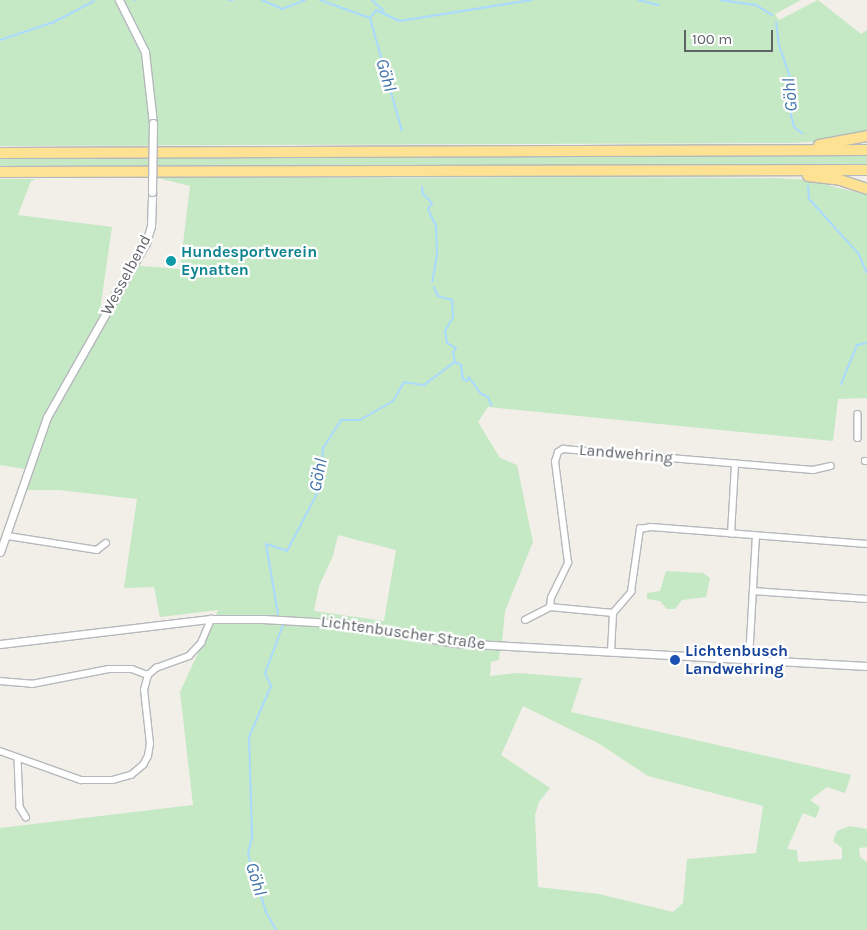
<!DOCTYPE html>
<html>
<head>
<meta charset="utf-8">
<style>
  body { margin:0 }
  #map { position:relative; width:867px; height:930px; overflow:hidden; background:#f1efe8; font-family:Karla,sans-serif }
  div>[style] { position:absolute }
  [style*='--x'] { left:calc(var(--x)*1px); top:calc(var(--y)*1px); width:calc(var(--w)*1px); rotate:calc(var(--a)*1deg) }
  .green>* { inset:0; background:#c5e8c5 }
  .stream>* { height:2px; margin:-1px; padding:0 1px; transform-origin:1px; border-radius:1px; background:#aadaff }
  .roads { filter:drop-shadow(1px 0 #b5b8bc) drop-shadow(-1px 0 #b5b8bc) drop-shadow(0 1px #b5b8bc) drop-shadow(0 -1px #b5b8bc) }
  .minor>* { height:5.5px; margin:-2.75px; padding:0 2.75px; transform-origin:2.75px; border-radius:2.75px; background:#fff }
  .tertiary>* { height:7px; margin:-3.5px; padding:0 3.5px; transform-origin:3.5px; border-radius:3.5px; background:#fff }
  .motorway>* { height:10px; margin:-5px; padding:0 5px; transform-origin:5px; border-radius:5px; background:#fde293 }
  .bridges { filter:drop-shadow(1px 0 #b5b8bc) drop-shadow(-1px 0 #b5b8bc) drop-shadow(0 1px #b5b8bc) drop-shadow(0 -1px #b5b8bc) }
  .tertiary-bridge>* { height:7px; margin:-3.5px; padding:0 3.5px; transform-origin:3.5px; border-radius:3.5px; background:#fff }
  .dots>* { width:14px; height:14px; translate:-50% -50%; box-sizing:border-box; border:2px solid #fff; border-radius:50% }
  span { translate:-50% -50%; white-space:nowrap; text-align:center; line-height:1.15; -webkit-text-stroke:4.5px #fff; paint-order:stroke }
  .culture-label { font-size:16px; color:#0d838f; font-weight:700 }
  .left { translate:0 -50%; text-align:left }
  .street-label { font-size:16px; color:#5f6368 }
  .transit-label { font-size:16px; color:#164399; font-weight:700 }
  .water-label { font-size:18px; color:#4174aa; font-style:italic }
  .scale { position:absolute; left:684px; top:30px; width:89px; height:22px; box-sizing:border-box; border:2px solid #5f6368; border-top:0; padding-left:6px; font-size:15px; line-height:18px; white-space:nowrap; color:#5f6368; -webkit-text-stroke:4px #fff; paint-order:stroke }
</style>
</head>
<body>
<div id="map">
  <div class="green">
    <i style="clip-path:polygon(0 0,801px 0,775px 14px,779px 20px,818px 0,861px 34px,867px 30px,867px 132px,835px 140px,793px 143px,0 146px)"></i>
    <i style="clip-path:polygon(859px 155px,867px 156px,867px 164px,0 169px,0 156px)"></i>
    <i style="clip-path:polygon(evenodd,568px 177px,776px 178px,808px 180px,867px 195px,867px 398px,838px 399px,833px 441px,488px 407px,478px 422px,500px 458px,517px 465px,533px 542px,505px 611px,502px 642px,489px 641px,489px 650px,500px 650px,499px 660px,491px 662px,490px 676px,518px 673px,582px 678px,571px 712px,851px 775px,845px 793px,827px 787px,810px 800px,820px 807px,816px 818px,803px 813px,787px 849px,797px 850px,798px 862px,842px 859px,842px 848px,833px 841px,837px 831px,850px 826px,867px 829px,867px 847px,859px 848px,860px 857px,867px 862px,867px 930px,0 930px,0 828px,193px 805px,180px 692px,218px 610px,160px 617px,154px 587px,124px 588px,137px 499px,59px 490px,19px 490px,25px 469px,0 465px,0 179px,36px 179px,31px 181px,18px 215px,112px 227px,100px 310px,128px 265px,180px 269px,190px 186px,158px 178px,568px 177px,338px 535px,396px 550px,384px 621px,314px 611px,319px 586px,333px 556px,338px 535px,568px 177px,523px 706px,598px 743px,648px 776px,763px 806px,756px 853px,687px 859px,683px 903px,673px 912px,599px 894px,538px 887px,535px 815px,539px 802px,550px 788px,501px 755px,523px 706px)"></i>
    <i style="clip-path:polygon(666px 571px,703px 573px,710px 578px,706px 597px,682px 600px,675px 609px,667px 609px,660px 601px,647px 599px,647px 593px,660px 591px)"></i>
  </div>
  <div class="stream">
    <i style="--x:134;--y:0;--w:2;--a:0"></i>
    <i style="--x:229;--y:0;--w:4;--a:0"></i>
    <i style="--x:262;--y:0;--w:22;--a:24"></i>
    <i style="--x:282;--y:9;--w:26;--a:-21"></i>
    <i style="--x:320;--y:0;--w:53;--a:19.8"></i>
    <i style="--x:372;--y:0;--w:16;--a:43"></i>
    <i style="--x:638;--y:0;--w:21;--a:14"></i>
    <i style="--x:720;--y:0;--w:36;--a:8"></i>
    <i style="--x:756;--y:5;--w:19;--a:32"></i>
    <i style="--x:370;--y:18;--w:10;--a:-53"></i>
    <i style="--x:376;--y:10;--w:26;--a:25"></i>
    <i style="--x:400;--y:21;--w:133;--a:-9.1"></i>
    <i style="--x:370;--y:18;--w:117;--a:74.2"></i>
    <i style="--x:776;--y:22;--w:23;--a:83"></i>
    <i style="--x:779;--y:45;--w:39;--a:71"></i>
    <i style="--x:792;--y:82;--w:29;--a:94"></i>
    <i style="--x:790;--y:111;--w:16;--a:76"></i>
    <i style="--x:794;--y:127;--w:11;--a:38"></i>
    <i style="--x:0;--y:40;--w:57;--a:-18.4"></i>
    <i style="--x:54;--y:22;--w:45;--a:-27.7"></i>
    <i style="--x:808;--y:186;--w:13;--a:86"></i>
    <i style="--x:809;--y:199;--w:73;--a:47.8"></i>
    <i style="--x:858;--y:253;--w:22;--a:66"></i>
    <i style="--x:422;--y:187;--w:7;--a:82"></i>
    <i style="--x:423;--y:194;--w:13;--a:45"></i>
    <i style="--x:432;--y:203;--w:7;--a:124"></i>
    <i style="--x:428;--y:209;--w:19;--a:65"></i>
    <i style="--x:436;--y:226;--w:29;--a:88"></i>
    <i style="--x:437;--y:255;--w:27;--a:100"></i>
    <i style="--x:455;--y:362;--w:7;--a:27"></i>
    <i style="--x:461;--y:365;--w:14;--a:82"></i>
    <i style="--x:463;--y:379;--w:4;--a:27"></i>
    <i style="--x:467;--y:381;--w:4;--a:-63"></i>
    <i style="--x:469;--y:377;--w:19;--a:55"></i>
    <i style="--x:480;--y:393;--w:9;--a:27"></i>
    <i style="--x:488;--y:397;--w:9;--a:69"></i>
    <i style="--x:841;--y:384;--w:42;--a:-67.7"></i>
    <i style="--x:857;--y:345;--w:10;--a:-11"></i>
    <i style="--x:278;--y:614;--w:71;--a:-99.7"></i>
    <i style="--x:266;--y:544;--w:22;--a:18"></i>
    <i style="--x:287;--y:551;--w:71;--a:-62.4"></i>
    <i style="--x:320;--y:488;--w:40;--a:-85.7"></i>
    <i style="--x:323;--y:448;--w:33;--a:-57"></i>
    <i style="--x:341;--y:420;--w:19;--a:0"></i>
    <i style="--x:360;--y:420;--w:38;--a:-30"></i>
    <i style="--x:393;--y:401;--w:22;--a:-60"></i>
    <i style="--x:404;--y:382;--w:20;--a:9"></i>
    <i style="--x:424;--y:385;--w:39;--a:-37"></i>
    <i style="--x:455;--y:362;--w:10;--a:-101"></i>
    <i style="--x:453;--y:352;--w:5;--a:-53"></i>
    <i style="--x:456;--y:348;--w:10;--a:-151"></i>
    <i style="--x:447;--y:343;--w:12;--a:-99"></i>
    <i style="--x:445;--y:331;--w:16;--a:-60"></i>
    <i style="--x:453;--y:317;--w:17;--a:-93"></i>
    <i style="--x:452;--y:300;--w:15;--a:-164"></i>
    <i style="--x:438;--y:296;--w:10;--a:-114"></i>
    <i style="--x:276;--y:930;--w:21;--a:-119"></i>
    <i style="--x:266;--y:912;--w:61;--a:-107.2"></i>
    <i style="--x:248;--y:854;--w:18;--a:-77"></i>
    <i style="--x:252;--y:836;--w:99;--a:-91.7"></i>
    <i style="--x:249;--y:737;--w:56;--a:-66.7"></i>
    <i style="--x:271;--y:686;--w:14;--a:-115"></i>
    <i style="--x:265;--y:673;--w:51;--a:-69.4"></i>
  </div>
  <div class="roads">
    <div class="minor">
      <i style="--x:858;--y:414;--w:24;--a:90"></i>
      <i style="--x:865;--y:461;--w:2;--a:0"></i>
      <i style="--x:731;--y:534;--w:70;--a:-86.7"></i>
      <i style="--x:8;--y:536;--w:90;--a:8.9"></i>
      <i style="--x:97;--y:550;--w:11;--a:-38"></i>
      <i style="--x:753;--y:591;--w:114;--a:4"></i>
      <i style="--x:550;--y:607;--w:9;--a:-84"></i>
      <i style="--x:551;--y:598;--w:39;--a:-64"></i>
      <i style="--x:568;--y:563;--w:102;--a:-97.3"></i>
      <i style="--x:555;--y:462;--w:10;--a:-73"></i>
      <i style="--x:558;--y:452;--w:6;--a:-31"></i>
      <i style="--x:563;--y:449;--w:251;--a:4.8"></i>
      <i style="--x:813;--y:470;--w:18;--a:-13"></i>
      <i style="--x:525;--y:620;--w:28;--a:-27"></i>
      <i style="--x:550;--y:607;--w:63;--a:5.4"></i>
      <i style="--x:611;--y:652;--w:39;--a:-87"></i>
      <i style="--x:613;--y:613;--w:28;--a:-49"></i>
      <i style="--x:631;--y:592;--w:64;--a:-81.9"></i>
      <i style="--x:640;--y:529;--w:11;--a:-10"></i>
      <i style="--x:651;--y:527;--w:217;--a:4.5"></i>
      <i style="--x:749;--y:660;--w:124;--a:-86.8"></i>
      <i style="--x:0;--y:681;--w:32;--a:5"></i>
      <i style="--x:32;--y:684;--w:78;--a:-11"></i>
      <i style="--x:109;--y:669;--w:23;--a:0"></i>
      <i style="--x:132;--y:669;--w:17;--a:21"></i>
      <i style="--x:148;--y:675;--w:11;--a:-41"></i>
      <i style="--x:156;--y:668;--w:35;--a:-20"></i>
      <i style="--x:189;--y:656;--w:18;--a:-47"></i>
      <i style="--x:201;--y:643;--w:26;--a:-67"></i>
      <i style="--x:0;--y:751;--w:86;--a:19.7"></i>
      <i style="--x:81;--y:780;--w:32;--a:0"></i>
      <i style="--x:113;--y:780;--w:19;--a:-16"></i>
      <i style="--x:131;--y:775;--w:16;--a:-40"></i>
      <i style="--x:143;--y:765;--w:10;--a:-61"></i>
      <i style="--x:148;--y:756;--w:12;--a:-81"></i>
      <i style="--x:150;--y:744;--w:54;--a:-96.3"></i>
      <i style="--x:144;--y:690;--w:16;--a:-75"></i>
      <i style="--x:18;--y:758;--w:49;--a:87.7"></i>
      <i style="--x:20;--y:807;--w:12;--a:59"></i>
    </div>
    <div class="tertiary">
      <i style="--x:119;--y:0;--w:58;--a:63.4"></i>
      <i style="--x:145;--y:52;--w:71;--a:83.6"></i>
      <i style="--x:0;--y:552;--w:143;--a:-70.8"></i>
      <i style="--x:47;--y:417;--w:200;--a:-60.4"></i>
      <i style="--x:146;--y:243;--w:18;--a:-74"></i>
      <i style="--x:151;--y:226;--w:34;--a:-88"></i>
      <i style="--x:0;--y:644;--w:212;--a:-6.8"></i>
      <i style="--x:211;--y:619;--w:52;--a:0"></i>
      <i style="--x:263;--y:619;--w:87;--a:3.3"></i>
      <i style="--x:350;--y:624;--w:107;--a:10.3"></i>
      <i style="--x:455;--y:643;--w:413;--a:3.2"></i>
    </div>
    <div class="motorway">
      <i style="--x:819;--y:145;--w:49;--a:-10.6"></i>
      <i style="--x:0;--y:153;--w:867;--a:-0.2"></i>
      <i style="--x:0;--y:172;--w:867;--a:-0.13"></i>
      <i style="--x:808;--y:176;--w:32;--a:7"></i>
      <i style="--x:840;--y:180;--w:28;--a:18"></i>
    </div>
  </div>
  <div class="bridges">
    <div class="tertiary-bridge">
      <i style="--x:152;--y:192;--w:69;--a:-89.2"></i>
    </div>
  </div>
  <div class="dots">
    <i style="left:171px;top:261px;background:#0f9aa8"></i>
    <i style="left:675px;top:660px;background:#1a4fb4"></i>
  </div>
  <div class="culture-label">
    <span class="left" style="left:181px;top:261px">Hundesportverein<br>Eynatten</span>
  </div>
  <div class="street-label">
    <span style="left:126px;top:275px;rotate:-62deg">Wesselbend</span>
    <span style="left:626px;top:454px;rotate:5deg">Landwehring</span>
    <span style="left:403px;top:633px;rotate:8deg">Lichtenbuscher Straße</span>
  </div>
  <div class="transit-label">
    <span class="left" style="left:685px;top:660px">Lichtenbusch<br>Landwehring</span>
  </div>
  <div class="water-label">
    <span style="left:386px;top:75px;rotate:74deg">Göhl</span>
    <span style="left:790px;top:95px;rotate:-95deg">Göhl</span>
    <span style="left:318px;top:475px;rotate:-79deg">Göhl</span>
    <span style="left:256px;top:879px;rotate:73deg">Göhl</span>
  </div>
  <div class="scale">100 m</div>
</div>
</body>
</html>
